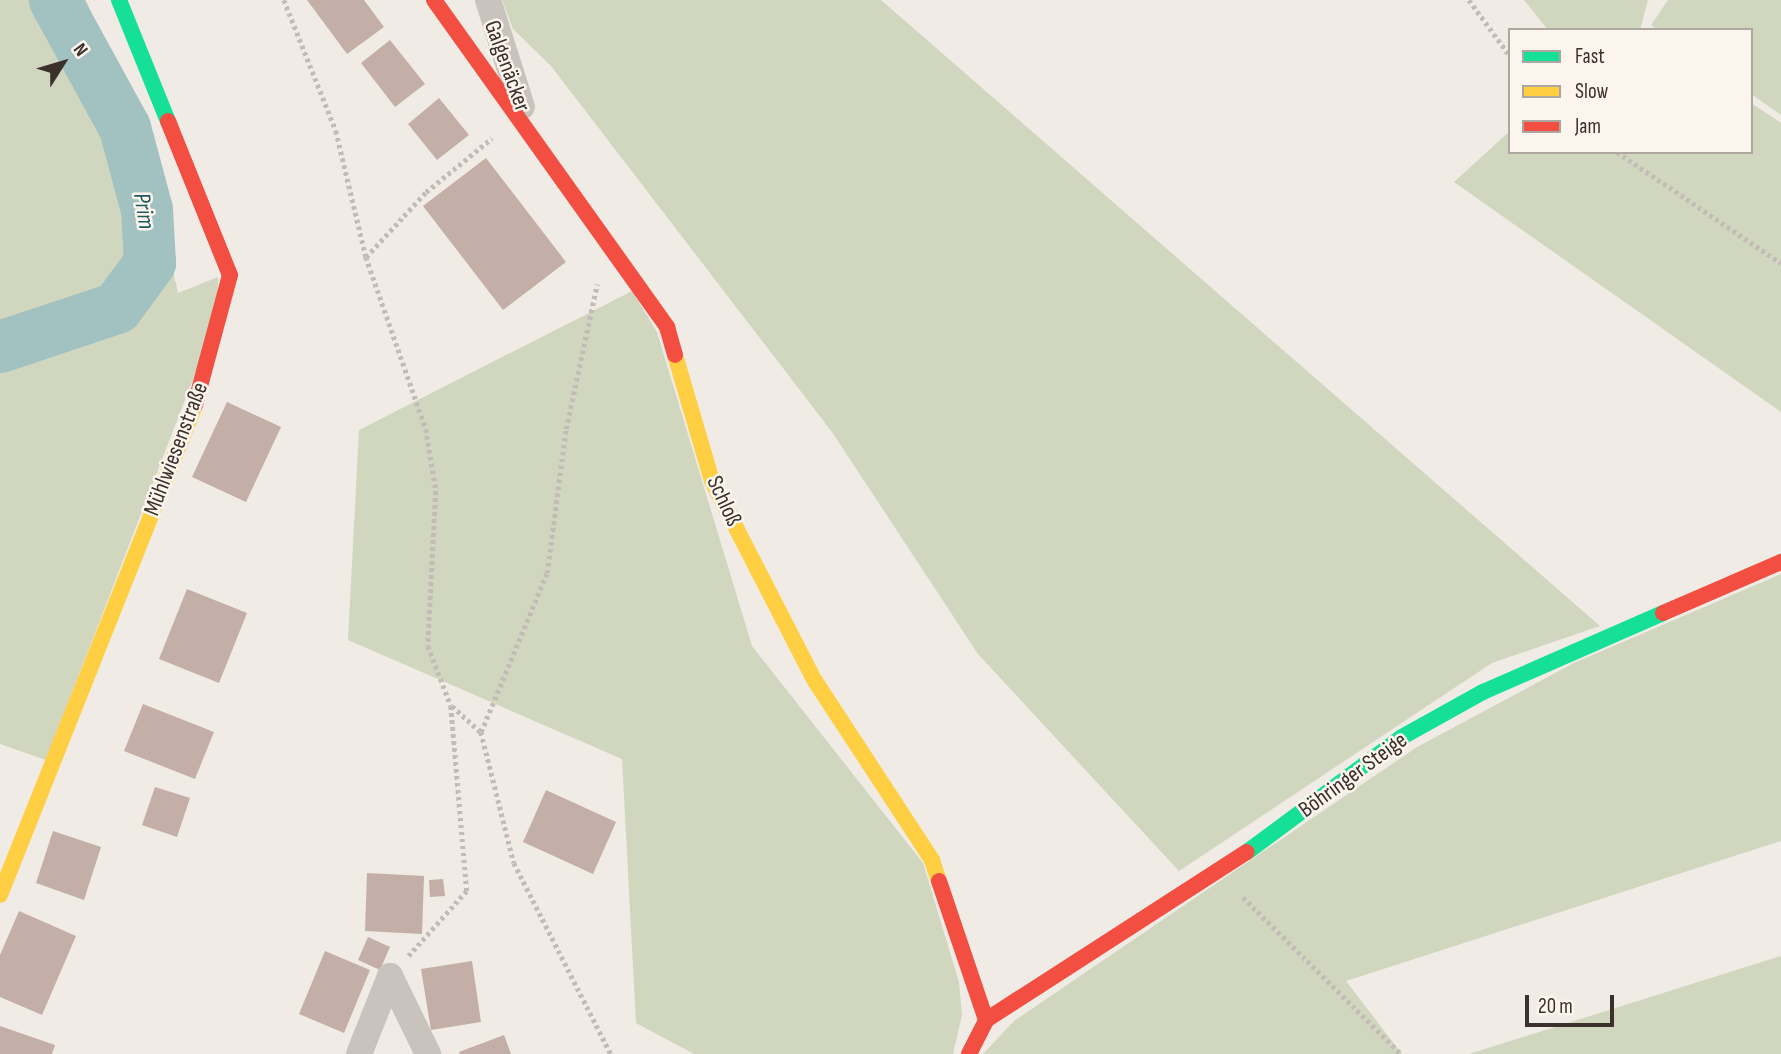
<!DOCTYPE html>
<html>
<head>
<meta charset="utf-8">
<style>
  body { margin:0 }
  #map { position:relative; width:1781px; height:1054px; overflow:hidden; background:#f0ebe5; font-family:"Sofia Sans Condensed",sans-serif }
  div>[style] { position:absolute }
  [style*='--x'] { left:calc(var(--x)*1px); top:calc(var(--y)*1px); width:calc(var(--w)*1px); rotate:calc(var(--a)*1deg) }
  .green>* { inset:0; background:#d1d6bf }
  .river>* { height:52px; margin:-26px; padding:0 26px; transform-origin:26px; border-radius:26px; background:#a1c2c1 }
  .building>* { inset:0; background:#c3afa7 }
  .path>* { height:4.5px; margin-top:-2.25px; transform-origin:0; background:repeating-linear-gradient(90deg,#c2bbb6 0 3.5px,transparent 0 7px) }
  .street>* { height:26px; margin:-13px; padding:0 13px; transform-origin:13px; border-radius:13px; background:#c9c3be }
  .fast>* { height:16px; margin:-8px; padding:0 8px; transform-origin:8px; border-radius:8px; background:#16e098 }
  .slow>* { height:16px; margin:-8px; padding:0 8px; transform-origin:8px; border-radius:8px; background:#ffcf43 }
  .jam>* { height:16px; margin:-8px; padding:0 8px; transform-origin:8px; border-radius:8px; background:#f24e42 }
  span { translate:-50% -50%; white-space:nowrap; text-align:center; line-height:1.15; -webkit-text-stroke:5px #fbf5ee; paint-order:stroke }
  .street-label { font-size:23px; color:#3b302b }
  .water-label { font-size:24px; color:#1f5a5e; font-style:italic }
  .legend { position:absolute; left:1508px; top:28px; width:245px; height:126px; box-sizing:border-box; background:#fbf5ee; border:2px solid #aea6a0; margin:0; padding:9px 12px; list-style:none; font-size:21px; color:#3b302b }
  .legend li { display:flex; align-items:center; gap:14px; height:35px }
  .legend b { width:35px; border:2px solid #aea6a0 }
  .north { position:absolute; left:28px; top:28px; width:70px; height:70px; -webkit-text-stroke:5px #fbf5ee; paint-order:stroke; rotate:53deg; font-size:19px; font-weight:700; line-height:28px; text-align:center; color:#3b302b }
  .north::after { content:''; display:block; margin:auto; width:24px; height:32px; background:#3b302b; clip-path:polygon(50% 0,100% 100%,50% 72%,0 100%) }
  .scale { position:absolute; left:1525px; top:995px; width:89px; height:32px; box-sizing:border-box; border:4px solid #3b302b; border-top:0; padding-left:9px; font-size:21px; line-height:24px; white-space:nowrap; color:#3b302b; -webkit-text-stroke:5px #fbf5ee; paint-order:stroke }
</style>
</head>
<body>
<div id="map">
  <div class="green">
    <i style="clip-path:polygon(0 0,86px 0,145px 146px,178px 293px,218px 277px,217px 317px,46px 760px,0 744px)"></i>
    <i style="clip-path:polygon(502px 0,881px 0,1600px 626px,1492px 663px,1179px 871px,978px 654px,832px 432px,551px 66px,513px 29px)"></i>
    <i style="clip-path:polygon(1524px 0,1648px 0,1640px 30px,1548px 30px)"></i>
    <i style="clip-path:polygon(1668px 0,1781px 0,1781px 115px,1751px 94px,1751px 30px,1658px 30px,1651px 25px)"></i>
    <i style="clip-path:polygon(1751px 103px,1781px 123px,1781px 412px,1454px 182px,1510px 131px,1510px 152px,1751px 152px)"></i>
    <i style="clip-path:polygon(632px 291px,657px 332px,752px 646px,923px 863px,959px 982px,962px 1015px,953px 1054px,694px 1054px,636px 1023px,622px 759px,348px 640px,359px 430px)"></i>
    <i style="clip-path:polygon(1781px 574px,1781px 841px,1346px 981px,1402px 1054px,983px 1054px,1014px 1021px,1417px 747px,1574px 663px)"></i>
    <i style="clip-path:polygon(1781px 956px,1781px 1054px,1469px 1054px)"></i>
  </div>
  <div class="river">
    <i style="--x:0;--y:347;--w:123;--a:-18.4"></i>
    <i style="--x:117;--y:308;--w:56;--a:-53.7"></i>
    <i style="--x:150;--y:263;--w:53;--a:-93.2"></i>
    <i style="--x:147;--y:210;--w:85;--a:-105"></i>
    <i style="--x:125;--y:128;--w:146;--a:-118.7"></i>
  </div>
  <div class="building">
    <i style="clip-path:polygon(307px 0,364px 0,384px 27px,347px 54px)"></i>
    <i style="clip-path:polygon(390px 40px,425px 84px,395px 107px,361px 63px)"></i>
    <i style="clip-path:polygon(439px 98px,469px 135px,437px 160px,408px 124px)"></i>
    <i style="clip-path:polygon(486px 158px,566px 262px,503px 310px,423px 206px)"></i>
    <i style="clip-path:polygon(227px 402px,281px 427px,246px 502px,192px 477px)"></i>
    <i style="clip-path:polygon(187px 589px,247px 613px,219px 683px,159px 659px)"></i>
    <i style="clip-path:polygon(143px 704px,214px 732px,195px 779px,124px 751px)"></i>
    <i style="clip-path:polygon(155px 787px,190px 798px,177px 837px,142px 825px)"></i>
    <i style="clip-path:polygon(546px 790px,616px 822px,593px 874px,523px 842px)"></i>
    <i style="clip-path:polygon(53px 831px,101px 847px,84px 900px,36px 883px)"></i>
    <i style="clip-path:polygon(367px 873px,424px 876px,422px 934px,365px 931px)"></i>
    <i style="clip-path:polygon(443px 879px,445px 896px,430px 897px,429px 880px)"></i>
    <i style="clip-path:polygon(19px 911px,76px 936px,42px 1015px,0 997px,0 955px)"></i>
    <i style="clip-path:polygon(368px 937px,390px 947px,380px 970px,358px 960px)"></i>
    <i style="clip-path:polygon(325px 951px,370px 970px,344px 1033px,299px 1014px)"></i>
    <i style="clip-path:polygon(472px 961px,481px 1022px,431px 1030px,421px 969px)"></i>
    <i style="clip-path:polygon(0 1026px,55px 1045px,52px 1054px,0 1054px)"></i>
    <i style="clip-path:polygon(504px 1035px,511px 1054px,460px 1054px,459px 1052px)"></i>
  </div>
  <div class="path">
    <i style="--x:284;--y:0;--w:141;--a:68.3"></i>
    <i style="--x:336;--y:131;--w:130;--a:76.6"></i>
    <i style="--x:366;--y:257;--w:182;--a:70.8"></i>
    <i style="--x:426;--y:429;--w:63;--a:80.8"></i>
    <i style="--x:436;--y:491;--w:155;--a:93"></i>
    <i style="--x:428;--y:646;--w:64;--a:69"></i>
    <i style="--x:451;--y:706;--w:186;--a:85.1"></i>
    <i style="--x:467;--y:891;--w:90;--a:131.8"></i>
    <i style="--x:1469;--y:0;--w:69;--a:53.8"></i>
    <i style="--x:1617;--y:152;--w:198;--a:34.1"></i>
    <i style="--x:366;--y:257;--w:88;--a:-47.3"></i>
    <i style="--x:426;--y:192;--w:85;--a:-39.3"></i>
    <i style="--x:452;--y:706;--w:39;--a:42"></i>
    <i style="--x:481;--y:732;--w:135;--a:75.9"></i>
    <i style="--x:514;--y:863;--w:214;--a:63.1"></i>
    <i style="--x:481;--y:732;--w:172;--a:-67.5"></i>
    <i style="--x:547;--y:573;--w:145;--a:-82.5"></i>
    <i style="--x:566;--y:429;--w:148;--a:-77.9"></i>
    <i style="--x:1243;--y:897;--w:223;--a:44.8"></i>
  </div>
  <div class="street">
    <i style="--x:488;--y:0;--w:112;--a:72.4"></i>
    <i style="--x:359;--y:1054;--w:84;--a:-68.3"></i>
    <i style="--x:390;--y:976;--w:87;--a:64"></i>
  </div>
  <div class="fast">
    <i style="--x:119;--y:0;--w:131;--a:68"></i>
    <i style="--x:1247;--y:852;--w:193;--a:-36.6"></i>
    <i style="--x:1402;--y:737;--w:93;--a:-29.1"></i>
    <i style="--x:1483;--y:692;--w:197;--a:-23.7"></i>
  </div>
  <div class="slow">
    <i style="--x:675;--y:355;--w:131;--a:73.6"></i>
    <i style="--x:712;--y:481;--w:225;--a:62.8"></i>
    <i style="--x:815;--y:681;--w:214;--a:56.8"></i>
    <i style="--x:932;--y:860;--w:22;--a:72"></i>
    <i style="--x:0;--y:895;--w:527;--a:-68.3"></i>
  </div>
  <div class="jam">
    <i style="--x:434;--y:0;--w:402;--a:54.5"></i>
    <i style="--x:667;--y:327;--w:29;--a:74"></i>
    <i style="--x:168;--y:121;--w:166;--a:68.1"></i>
    <i style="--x:230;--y:275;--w:135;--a:105.1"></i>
    <i style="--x:1663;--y:613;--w:129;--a:-23.4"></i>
    <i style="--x:939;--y:881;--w:147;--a:71.3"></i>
    <i style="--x:969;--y:1054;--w:38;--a:-63"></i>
    <i style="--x:986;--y:1020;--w:310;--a:-32.8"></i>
  </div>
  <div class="street-label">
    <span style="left:507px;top:66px;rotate:70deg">Galgenäcker</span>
    <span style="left:176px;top:449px;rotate:-69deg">Mühlwiesenstraße</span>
    <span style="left:724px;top:501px;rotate:65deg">Schloß</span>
    <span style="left:1353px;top:775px;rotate:-36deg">Böhringer Steige</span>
  </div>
  <div class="water-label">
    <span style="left:144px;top:211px;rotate:81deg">Prim</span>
  </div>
  <ul class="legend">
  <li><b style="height:9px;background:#16e098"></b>Fast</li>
  <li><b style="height:9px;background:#ffcf43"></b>Slow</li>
  <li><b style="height:9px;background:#f24e42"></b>Jam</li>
  </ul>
  <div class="north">N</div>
  <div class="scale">20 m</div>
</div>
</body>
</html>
